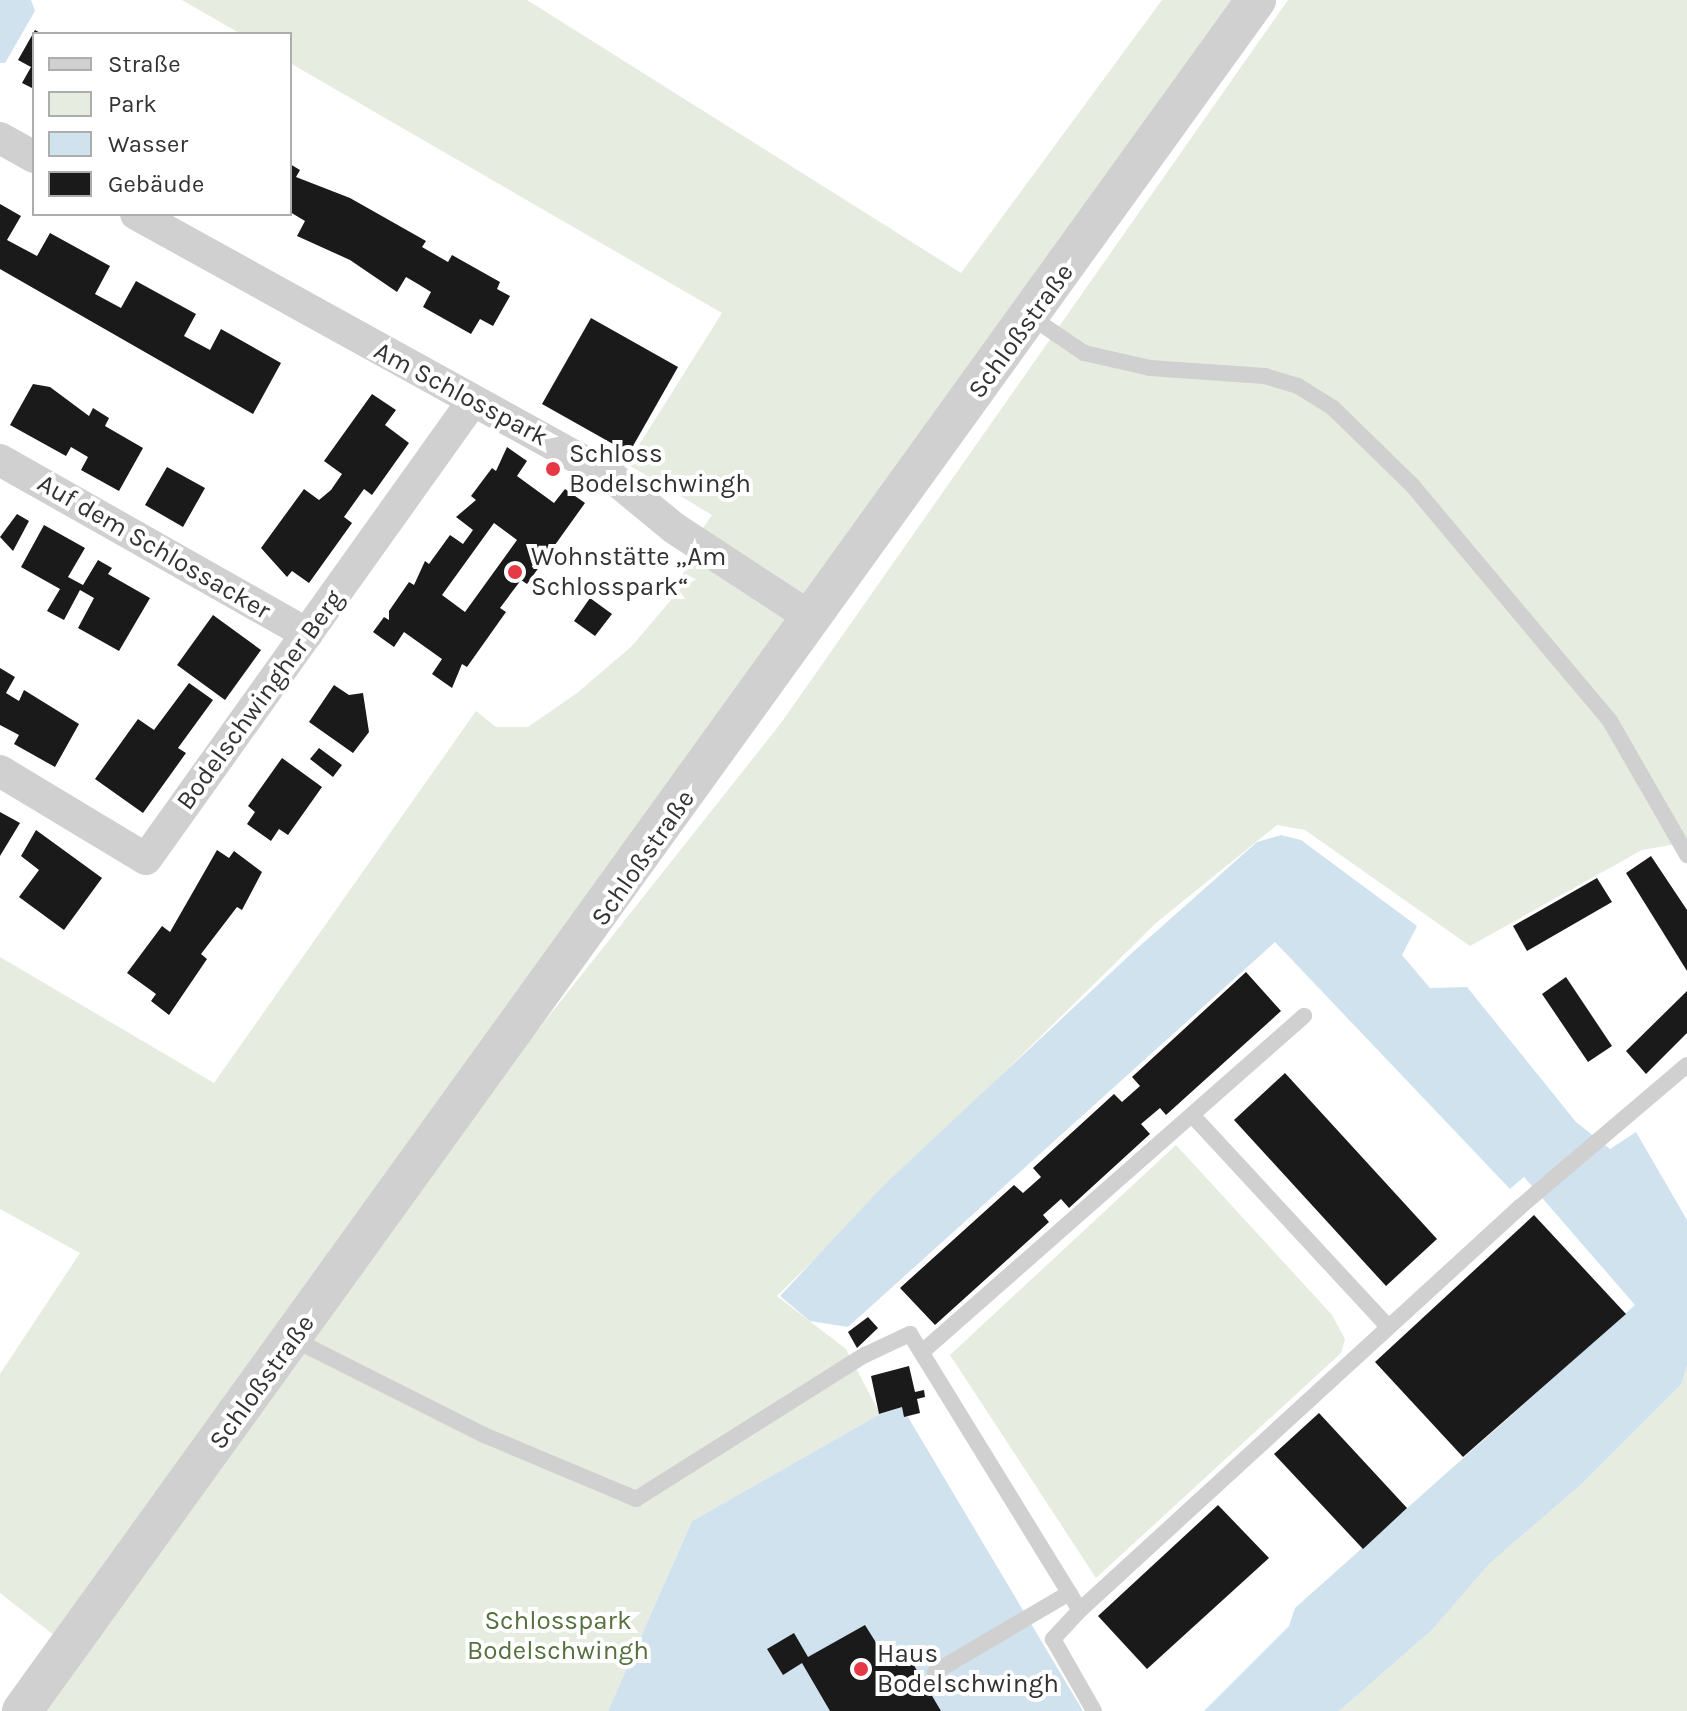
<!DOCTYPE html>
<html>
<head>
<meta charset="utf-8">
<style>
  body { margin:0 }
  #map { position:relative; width:1687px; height:1711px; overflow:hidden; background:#fff; font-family:Karla,sans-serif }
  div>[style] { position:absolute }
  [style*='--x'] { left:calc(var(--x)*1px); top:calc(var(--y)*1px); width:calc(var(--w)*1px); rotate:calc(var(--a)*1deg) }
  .green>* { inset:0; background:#e6ecdf }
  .water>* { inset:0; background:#cfe2ee }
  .building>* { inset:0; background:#1a1a1a }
  .service>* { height:16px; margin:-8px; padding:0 8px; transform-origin:8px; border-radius:8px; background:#d0d0d0 }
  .minor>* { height:32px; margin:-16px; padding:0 16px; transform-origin:16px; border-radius:16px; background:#d0d0d0 }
  .tertiary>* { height:40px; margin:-20px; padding:0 20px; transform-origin:20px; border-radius:20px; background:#d0d0d0 }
  .dots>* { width:22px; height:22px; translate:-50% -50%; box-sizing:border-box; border:4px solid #fff; border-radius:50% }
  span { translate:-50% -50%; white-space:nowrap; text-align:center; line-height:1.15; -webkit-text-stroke:8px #fff; paint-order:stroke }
  .street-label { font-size:26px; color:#333 }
  .poi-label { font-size:26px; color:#333 }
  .left { translate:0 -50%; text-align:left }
  .park-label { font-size:26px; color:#56703f }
  .legend { position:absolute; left:32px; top:32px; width:260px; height:184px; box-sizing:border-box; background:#fff; border:2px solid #adadad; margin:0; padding:10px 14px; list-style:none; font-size:24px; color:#333 }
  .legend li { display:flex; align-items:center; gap:16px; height:40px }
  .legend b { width:40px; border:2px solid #adadad }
</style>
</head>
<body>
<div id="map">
  <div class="green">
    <i style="clip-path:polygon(182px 0,527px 0,961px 273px,1162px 0,1236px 0,305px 1324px,781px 723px,1288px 0,1687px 0,1687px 842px,1642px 850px,1470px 946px,1305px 830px,1277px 825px,1156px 923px,777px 1296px,846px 1349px,880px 1414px,692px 1521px,608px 1711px,22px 1711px,69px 1647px,0 1593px,0 1374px,80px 1253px,0 1209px,0 957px,214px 1083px,476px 711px,496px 727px,528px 727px,577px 693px,632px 646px,681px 588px,687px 551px,712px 515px,627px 464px,722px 313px,290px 63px,290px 34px,241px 34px)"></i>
    <i style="clip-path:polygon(1176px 1145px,1332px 1315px,1345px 1339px,1341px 1353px,1096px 1578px,950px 1355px)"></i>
    <i style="clip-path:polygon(1687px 1366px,1687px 1711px,1339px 1711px,1432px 1630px,1490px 1563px,1584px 1482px,1681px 1385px)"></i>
  </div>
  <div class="water">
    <i style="clip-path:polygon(0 0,31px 0,35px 11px,5px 63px,0 63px)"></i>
    <i style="clip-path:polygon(1281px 835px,1301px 840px,1417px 926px,1402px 955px,1430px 988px,1467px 987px,1576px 1122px,1610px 1149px,1636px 1132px,1687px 1220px,1687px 1366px,1681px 1385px,1584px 1482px,1490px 1563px,1432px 1630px,1339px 1711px,1204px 1711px,1289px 1626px,1295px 1608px,1635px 1305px,1524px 1177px,1510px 1189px,1275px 942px,848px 1327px,810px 1321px,780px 1296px,884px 1185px,1133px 952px,1257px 842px)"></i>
    <i style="clip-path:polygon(902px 1407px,1083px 1711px,608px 1711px,692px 1521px,880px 1414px)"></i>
  </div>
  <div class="building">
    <i style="clip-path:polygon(35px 30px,42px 34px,34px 34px,34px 89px,22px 83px,31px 67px,18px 60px)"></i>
    <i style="clip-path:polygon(290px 164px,300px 170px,296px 177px,350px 198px,426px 241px,422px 247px,448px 262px,452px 255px,500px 282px,497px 289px,510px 296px,493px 326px,480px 319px,471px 334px,423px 307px,431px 292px,418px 284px,406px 277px,397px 292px,350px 260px,297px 236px,305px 221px,290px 212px)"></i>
    <i style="clip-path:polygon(0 204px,21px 216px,7px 240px,37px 256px,50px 233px,110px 266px,95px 294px,121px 308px,136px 281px,196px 314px,184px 336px,210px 350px,221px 329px,281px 363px,253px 414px,0 269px)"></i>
    <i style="clip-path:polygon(591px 318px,678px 367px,629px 453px,542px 404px)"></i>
    <i style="clip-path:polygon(33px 384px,50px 387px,89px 416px,93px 408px,109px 418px,105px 426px,143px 448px,119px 491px,81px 470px,88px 457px,71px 447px,66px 456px,10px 425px)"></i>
    <i style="clip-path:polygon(372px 394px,396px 410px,385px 425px,409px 443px,372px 495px,364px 489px,344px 517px,352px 523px,309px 583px,292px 571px,287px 577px,261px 548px,304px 489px,319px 500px,331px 490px,342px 474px,324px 461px)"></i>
    <i style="clip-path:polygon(evenodd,507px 447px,527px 461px,517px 476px,554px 503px,565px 489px,585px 503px,527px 584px,521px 580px,500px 608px,506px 612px,467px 667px,462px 664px,452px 688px,432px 674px,442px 659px,404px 632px,394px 647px,373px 632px,384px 617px,389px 620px,389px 611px,409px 582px,414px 585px,425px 561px,429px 564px,450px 535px,463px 544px,473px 530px,456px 517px,476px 500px,471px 496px,492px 468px,496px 471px,507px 447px,494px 523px,517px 540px,465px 612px,442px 595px,494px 523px)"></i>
    <i style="clip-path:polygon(167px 467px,205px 488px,183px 527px,145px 505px)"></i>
    <i style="clip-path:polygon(17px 514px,29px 521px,13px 551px,0 537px)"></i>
    <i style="clip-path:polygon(44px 525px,85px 548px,68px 577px,83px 585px,98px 560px,112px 568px,108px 574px,150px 598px,119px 651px,78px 628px,94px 598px,80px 590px,64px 620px,47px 611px,60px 589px,21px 567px)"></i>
    <i style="clip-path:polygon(590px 598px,612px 614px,595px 636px,574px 621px)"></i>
    <i style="clip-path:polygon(213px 615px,261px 650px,225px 700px,177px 665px)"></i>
    <i style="clip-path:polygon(0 668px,15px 677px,6px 693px,19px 701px,24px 690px,79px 724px,55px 767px,14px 744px,19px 735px,0 725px)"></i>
    <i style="clip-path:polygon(189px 683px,213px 700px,178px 748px,186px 753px,143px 813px,95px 779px,138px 719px,154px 730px)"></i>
    <i style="clip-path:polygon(334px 685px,349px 695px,363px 693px,369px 732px,353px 753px,309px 722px)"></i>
    <i style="clip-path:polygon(319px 748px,342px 765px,333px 777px,310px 759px)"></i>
    <i style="clip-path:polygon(282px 758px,322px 787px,288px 835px,279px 829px,271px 841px,247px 824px,255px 812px,248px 806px)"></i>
    <i style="clip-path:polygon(0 812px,20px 823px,0 856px)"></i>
    <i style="clip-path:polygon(36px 830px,102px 878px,64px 930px,19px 897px,39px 870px,21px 856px)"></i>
    <i style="clip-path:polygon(217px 850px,229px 858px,234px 851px,262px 872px,242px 910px,237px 907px,201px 954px,207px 959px,169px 1015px,151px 1001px,156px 994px,127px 973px,162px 926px,170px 932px)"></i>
    <i style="clip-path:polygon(1651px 856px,1687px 910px,1687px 971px,1626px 873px)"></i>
    <i style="clip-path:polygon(1597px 878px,1612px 902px,1527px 951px,1513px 926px)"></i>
    <i style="clip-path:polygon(1246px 972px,1281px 1011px,1166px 1115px,1160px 1108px,1141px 1124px,1150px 1134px,1069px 1208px,1061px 1199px,1043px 1215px,1049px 1222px,935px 1325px,900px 1288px,1014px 1185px,1023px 1193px,1041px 1177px,1033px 1168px,1114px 1094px,1122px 1102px,1140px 1086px,1132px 1077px)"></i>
    <i style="clip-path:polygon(1566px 977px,1612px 1046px,1588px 1062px,1542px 994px)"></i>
    <i style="clip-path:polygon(1687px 991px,1687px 1033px,1646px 1074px,1626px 1051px)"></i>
    <i style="clip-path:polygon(1285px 1073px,1437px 1239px,1386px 1286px,1234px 1120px)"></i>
    <i style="clip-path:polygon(1534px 1215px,1626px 1314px,1463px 1457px,1375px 1362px)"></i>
    <i style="clip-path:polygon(868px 1317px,878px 1328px,857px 1348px,848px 1332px)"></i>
    <i style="clip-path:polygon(909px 1366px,915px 1392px,924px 1390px,925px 1397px,917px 1399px,920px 1413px,904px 1417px,902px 1407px,879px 1414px,871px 1376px)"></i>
    <i style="clip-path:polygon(1319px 1413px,1407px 1508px,1363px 1549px,1274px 1454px)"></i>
    <i style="clip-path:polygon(1218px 1505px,1269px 1558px,1147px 1669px,1098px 1616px)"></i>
    <i style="clip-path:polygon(865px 1625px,885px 1657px,903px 1647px,941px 1711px,830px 1711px,802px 1663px,783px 1675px,767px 1649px,794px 1633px,808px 1657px)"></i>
  </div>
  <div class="service">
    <i style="--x:1031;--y:317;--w:64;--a:34.2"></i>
    <i style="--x:1084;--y:353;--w:68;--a:12.8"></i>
    <i style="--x:1150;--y:368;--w:115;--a:4"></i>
    <i style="--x:1265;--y:376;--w:34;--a:17"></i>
    <i style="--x:1298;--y:386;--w:40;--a:32"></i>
    <i style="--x:1332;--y:407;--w:112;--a:44.3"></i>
    <i style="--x:1412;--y:485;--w:308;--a:50"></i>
    <i style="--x:1610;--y:721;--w:155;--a:60.1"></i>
    <i style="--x:1192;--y:1115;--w:289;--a:47.2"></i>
    <i style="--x:293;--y:1339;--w:214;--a:26.7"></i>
    <i style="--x:484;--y:1435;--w:165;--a:22.8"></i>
    <i style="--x:636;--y:1499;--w:271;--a:-32.2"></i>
    <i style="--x:865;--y:1355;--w:50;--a:-25"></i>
    <i style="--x:910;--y:1334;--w:324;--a:58.4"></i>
    <i style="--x:1080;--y:1610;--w:597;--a:-42.49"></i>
    <i style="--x:1520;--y:1207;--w:219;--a:-40.4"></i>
    <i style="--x:922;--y:1352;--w:509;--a:-41.33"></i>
    <i style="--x:1080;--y:1610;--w:40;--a:133"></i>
    <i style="--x:1053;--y:1639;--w:83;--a:60.3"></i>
    <i style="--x:935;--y:1672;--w:156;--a:-30.5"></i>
  </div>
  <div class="minor">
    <i style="--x:0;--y:138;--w:39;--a:29"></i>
    <i style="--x:136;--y:214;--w:544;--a:28.92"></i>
    <i style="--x:612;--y:477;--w:80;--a:39.4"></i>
    <i style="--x:674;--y:528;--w:166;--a:33.2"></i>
    <i style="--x:0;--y:460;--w:353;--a:29.5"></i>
    <i style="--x:0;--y:771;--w:170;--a:31.1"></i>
    <i style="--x:146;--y:859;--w:561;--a:-54.5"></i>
  </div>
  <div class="tertiary">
    <i style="--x:22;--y:1711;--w:2110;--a:-54.2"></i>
  </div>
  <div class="dots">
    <i style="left:553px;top:469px;background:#e63946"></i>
    <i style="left:515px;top:572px;background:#e63946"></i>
    <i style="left:861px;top:1669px;background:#e63946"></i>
  </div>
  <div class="street-label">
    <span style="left:1021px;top:331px;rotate:-54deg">Schloßstraße</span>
    <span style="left:461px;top:394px;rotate:28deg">Am Schlosspark</span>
    <span style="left:154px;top:547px;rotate:30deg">Auf dem Schlossacker</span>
    <span style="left:260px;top:700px;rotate:-54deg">Bodelschwingher Berg</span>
    <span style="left:643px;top:858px;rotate:-55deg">Schloßstraße</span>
    <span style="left:262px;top:1382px;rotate:-54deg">Schloßstraße</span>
  </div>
  <div class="poi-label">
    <span class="left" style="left:569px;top:469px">Schloss<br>Bodelschwingh</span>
    <span class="left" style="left:531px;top:572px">Wohnstätte „Am<br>Schlosspark“</span>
    <span class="left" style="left:877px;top:1669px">Haus<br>Bodelschwingh</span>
  </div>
  <div class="park-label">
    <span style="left:558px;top:1636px">Schlosspark<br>Bodelschwingh</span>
  </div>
  <ul class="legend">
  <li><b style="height:10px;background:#d0d0d0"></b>Straße</li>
  <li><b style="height:22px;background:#e6ecdf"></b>Park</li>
  <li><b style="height:22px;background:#cfe2ee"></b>Wasser</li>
  <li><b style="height:22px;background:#1a1a1a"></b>Gebäude</li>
  </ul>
</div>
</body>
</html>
